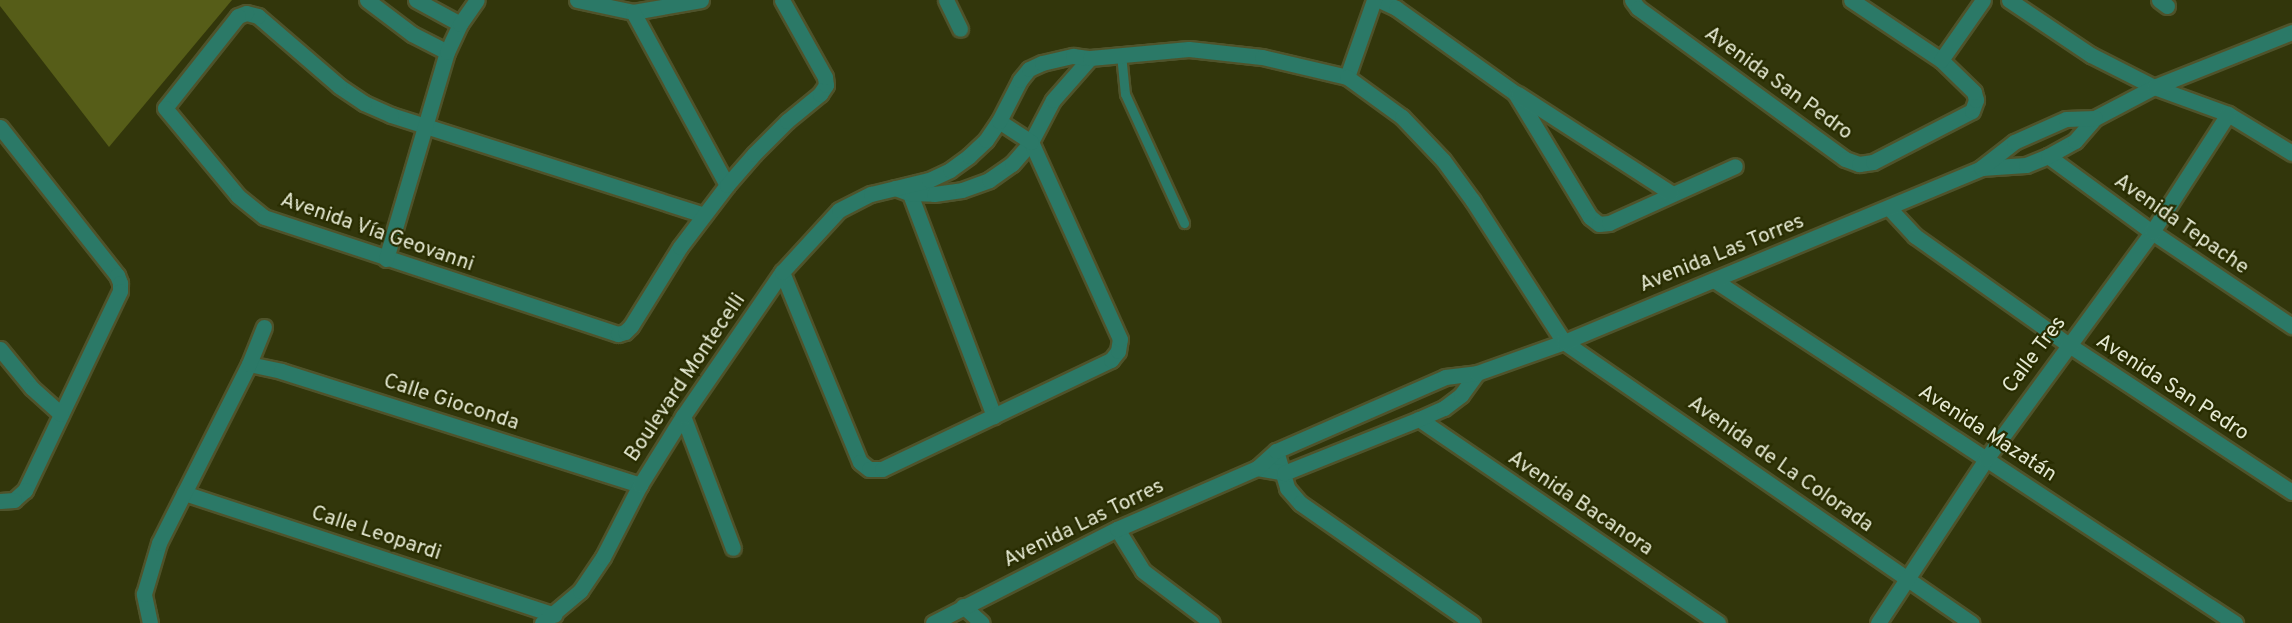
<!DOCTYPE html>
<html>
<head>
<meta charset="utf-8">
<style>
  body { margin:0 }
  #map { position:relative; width:2292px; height:623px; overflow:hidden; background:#32360b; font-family:Overpass,sans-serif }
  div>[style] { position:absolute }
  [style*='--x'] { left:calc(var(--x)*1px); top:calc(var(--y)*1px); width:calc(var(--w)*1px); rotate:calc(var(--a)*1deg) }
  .green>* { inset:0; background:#565d18 }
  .roads { filter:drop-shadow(2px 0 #4f532b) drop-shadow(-2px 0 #4f532b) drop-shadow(0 2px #4f532b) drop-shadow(0 -2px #4f532b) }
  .service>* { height:9px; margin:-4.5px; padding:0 4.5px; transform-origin:4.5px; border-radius:4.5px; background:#2b7967 }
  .minor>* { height:15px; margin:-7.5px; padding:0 7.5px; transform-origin:7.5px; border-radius:7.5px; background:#2b7967 }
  span { translate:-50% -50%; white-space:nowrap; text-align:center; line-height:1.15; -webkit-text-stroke:4.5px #282c00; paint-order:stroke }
  .street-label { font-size:21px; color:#e5e9d2 }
</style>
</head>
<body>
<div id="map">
  <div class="green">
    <i style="clip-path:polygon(0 0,232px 0,109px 147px,0 6px)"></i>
  </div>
  <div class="roads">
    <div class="service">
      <i style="--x:1121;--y:54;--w:40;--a:84.3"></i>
      <i style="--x:1125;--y:94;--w:142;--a:65.4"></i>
    </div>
    <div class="minor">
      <i style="--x:367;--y:0;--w:56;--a:37.1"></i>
      <i style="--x:412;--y:34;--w:39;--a:27"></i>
      <i style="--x:416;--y:0;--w:50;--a:28.6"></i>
      <i style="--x:577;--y:0;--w:57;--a:12.1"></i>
      <i style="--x:633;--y:12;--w:69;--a:-10"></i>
      <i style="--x:946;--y:0;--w:32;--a:64"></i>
      <i style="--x:1379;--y:0;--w:19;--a:25"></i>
      <i style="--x:1396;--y:8;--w:146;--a:35.5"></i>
      <i style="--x:1515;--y:93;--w:145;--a:58.8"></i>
      <i style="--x:1590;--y:217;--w:11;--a:38"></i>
      <i style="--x:1599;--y:224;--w:10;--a:-6"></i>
      <i style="--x:1609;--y:223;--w:138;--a:-24.3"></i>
      <i style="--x:1632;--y:0;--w:10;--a:53"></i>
      <i style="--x:1638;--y:8;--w:256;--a:36.1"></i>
      <i style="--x:1845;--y:159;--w:15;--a:20"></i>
      <i style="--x:1859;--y:164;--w:14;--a:-8"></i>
      <i style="--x:1873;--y:162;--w:111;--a:-27.3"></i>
      <i style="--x:1972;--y:111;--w:12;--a:-70"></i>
      <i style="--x:1976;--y:100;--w:8;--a:-104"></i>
      <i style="--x:1974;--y:92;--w:46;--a:-135.9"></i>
      <i style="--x:1941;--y:60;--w:108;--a:-146.3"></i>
      <i style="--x:2009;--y:0;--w:99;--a:33.9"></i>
      <i style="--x:2091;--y:55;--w:71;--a:26.9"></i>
      <i style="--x:2154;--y:87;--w:79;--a:20"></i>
      <i style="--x:2228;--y:114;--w:75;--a:31.4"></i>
      <i style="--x:2159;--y:0;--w:10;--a:37"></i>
      <i style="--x:633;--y:12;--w:197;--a:61.5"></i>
      <i style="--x:1941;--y:60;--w:73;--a:-55"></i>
      <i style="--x:1347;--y:77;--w:82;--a:-70.7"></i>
      <i style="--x:1518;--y:94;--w:182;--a:32.9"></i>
      <i style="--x:0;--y:127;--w:189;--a:51.7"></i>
      <i style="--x:117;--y:275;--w:9;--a:69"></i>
      <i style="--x:120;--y:283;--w:8;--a:90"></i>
      <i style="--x:120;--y:291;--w:221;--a:115.5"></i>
      <i style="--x:25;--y:490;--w:15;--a:138"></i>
      <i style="--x:14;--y:500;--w:14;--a:176"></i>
      <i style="--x:2048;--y:156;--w:129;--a:36.2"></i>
      <i style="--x:2152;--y:232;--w:169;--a:33.9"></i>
      <i style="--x:1981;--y:168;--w:45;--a:-3.8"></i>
      <i style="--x:2026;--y:165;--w:24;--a:-22"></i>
      <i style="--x:2048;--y:156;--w:31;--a:-29"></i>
      <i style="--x:2075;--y:141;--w:30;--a:-49"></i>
      <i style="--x:2095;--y:118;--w:67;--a:-27.7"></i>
      <i style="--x:2154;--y:87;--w:149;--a:-21.7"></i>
      <i style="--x:907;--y:186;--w:246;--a:69.3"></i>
      <i style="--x:895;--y:188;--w:15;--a:20"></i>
      <i style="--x:909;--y:193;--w:25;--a:2"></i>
      <i style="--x:934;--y:194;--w:28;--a:-8"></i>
      <i style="--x:962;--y:190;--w:29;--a:-20"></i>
      <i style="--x:989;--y:180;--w:28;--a:-35"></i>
      <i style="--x:1012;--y:164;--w:29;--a:-49"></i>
      <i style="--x:1031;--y:142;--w:47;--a:-62.4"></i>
      <i style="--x:1053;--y:100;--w:56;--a:-48.6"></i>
      <i style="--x:1889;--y:208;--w:38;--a:47"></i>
      <i style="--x:1915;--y:236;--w:189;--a:35.3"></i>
      <i style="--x:2069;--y:345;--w:267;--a:33.4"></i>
      <i style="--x:704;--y:215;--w:329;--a:-162.3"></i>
      <i style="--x:391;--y:115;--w:30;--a:-156"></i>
      <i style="--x:364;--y:103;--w:30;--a:-146"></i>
      <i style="--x:339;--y:86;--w:107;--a:-139.2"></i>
      <i style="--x:258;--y:16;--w:12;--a:-166"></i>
      <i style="--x:246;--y:13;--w:9;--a:159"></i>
      <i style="--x:238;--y:16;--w:117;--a:128.4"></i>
      <i style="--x:165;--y:108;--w:114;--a:50.3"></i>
      <i style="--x:238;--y:196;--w:33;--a:39"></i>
      <i style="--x:264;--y:217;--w:373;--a:18.3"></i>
      <i style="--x:618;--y:334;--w:7;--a:-16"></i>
      <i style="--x:625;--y:332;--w:8;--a:-45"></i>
      <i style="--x:631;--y:326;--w:93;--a:-58.2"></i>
      <i style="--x:680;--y:247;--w:78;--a:-52.8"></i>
      <i style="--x:727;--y:185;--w:41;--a:-48.9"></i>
      <i style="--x:754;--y:154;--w:47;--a:-45"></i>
      <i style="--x:787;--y:121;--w:43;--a:-39.3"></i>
      <i style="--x:820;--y:94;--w:11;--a:-56"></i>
      <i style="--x:826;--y:85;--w:8;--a:-97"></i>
      <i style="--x:825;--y:77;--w:88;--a:-119.2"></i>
      <i style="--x:386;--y:259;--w:216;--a:-73.6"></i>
      <i style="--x:447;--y:52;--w:31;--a:-65"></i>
      <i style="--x:460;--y:24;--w:29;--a:-55"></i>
      <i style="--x:782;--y:272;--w:205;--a:67.7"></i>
      <i style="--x:860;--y:462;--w:11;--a:38"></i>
      <i style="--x:869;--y:469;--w:13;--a:0"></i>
      <i style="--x:882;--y:469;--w:254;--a:-25.5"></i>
      <i style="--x:1111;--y:360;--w:11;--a:-52"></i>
      <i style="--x:1118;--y:351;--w:12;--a:-81"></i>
      <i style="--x:1120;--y:339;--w:216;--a:-114.3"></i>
      <i style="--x:1031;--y:142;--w:38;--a:-147"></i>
      <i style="--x:1714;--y:280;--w:624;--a:33.36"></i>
      <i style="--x:0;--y:349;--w:50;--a:50.6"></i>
      <i style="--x:32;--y:388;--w:39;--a:42"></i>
      <i style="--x:249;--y:364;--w:33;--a:12"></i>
      <i style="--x:281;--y:371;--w:377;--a:17.6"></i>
      <i style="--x:683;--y:416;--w:141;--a:69.3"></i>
      <i style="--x:1419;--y:419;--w:362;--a:34.3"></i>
      <i style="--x:1276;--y:451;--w:39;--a:73"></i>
      <i style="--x:1287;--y:488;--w:20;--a:49"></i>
      <i style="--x:1300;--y:503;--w:210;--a:34.9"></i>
      <i style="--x:1257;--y:468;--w:27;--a:10"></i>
      <i style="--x:1284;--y:473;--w:145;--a:-21.8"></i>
      <i style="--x:1419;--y:419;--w:27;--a:-24"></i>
      <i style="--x:1444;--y:408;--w:21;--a:-37"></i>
      <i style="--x:1461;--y:395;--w:27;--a:-54"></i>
      <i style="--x:184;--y:493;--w:390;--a:18.2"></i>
      <i style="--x:1117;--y:529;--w:49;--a:58.2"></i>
      <i style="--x:1143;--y:571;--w:86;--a:37"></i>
      <i style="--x:963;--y:606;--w:25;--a:42"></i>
      <i style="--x:150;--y:623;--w:30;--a:-102"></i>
      <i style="--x:144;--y:594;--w:53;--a:-73.6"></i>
      <i style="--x:159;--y:543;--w:200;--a:-63.3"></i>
      <i style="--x:249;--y:364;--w:40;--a:-68"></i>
      <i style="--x:542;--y:623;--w:50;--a:-40.1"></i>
      <i style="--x:580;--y:591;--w:41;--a:-55.9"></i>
      <i style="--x:603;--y:557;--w:81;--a:-62.8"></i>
      <i style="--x:640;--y:485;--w:81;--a:-58.1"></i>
      <i style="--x:683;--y:416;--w:175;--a:-55.5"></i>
      <i style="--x:782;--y:272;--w:84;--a:-47.4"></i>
      <i style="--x:839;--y:210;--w:36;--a:-27"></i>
      <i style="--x:871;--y:194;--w:60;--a:-13.6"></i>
      <i style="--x:929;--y:180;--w:23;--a:-25"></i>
      <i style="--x:950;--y:170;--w:24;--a:-36"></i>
      <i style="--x:969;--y:156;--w:23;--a:-43"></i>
      <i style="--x:986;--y:140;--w:23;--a:-56"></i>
      <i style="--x:999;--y:121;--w:46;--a:-62.9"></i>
      <i style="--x:1020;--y:80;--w:14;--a:-51"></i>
      <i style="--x:1029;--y:69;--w:14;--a:-25"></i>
      <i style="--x:1042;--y:63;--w:32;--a:-13"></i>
      <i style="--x:1073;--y:56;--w:17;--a:7"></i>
      <i style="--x:1090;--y:58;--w:99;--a:-5.2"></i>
      <i style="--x:1189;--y:49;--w:73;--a:6.3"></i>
      <i style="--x:1262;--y:57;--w:87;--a:13.2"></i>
      <i style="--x:1347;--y:77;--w:68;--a:36"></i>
      <i style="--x:1402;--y:117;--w:59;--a:46.4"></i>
      <i style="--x:1443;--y:160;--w:51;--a:53.8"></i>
      <i style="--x:1473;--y:201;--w:168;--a:57.2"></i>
      <i style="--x:1564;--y:342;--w:495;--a:34.6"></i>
      <i style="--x:933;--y:623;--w:207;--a:-27.1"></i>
      <i style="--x:1117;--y:529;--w:153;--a:-23.5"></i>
      <i style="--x:1257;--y:468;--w:25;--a:-42"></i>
      <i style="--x:1276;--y:451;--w:184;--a:-23.6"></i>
      <i style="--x:1445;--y:377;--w:32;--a:-7"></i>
      <i style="--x:1477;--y:373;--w:92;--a:-19.6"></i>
      <i style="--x:1564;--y:342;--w:452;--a:-22.6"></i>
      <i style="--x:1981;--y:168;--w:42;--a:-38.2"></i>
      <i style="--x:2014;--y:142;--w:57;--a:-23.9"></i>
      <i style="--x:2066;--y:119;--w:29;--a:-2"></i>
      <i style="--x:1878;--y:623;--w:196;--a:-56.6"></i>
      <i style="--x:1986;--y:459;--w:281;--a:-53.8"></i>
      <i style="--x:2152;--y:232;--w:140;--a:-57.2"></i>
    </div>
  </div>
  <div class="street-label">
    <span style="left:1778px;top:84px;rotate:36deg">Avenida San Pedro</span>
    <span style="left:2181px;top:225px;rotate:35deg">Avenida Tepache</span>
    <span style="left:377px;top:233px;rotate:19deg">Avenida Vía Geovanni</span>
    <span style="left:1722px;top:254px;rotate:-22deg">Avenida Las Torres</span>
    <span style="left:2035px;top:355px;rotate:-53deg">Calle Tres</span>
    <span style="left:686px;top:378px;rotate:-56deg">Boulevard Montecelli</span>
    <span style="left:2172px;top:388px;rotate:33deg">Avenida San Pedro</span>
    <span style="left:451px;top:403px;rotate:18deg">Calle Gioconda</span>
    <span style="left:1987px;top:434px;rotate:33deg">Avenida Mazatán</span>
    <span style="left:1780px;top:465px;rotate:35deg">Avenida de La Colorada</span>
    <span style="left:1580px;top:504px;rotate:34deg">Avenida Bacanora</span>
    <span style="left:1084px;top:524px;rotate:-26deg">Avenida Las Torres</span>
    <span style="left:376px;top:534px;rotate:18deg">Calle Leopardi</span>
  </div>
</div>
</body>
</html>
